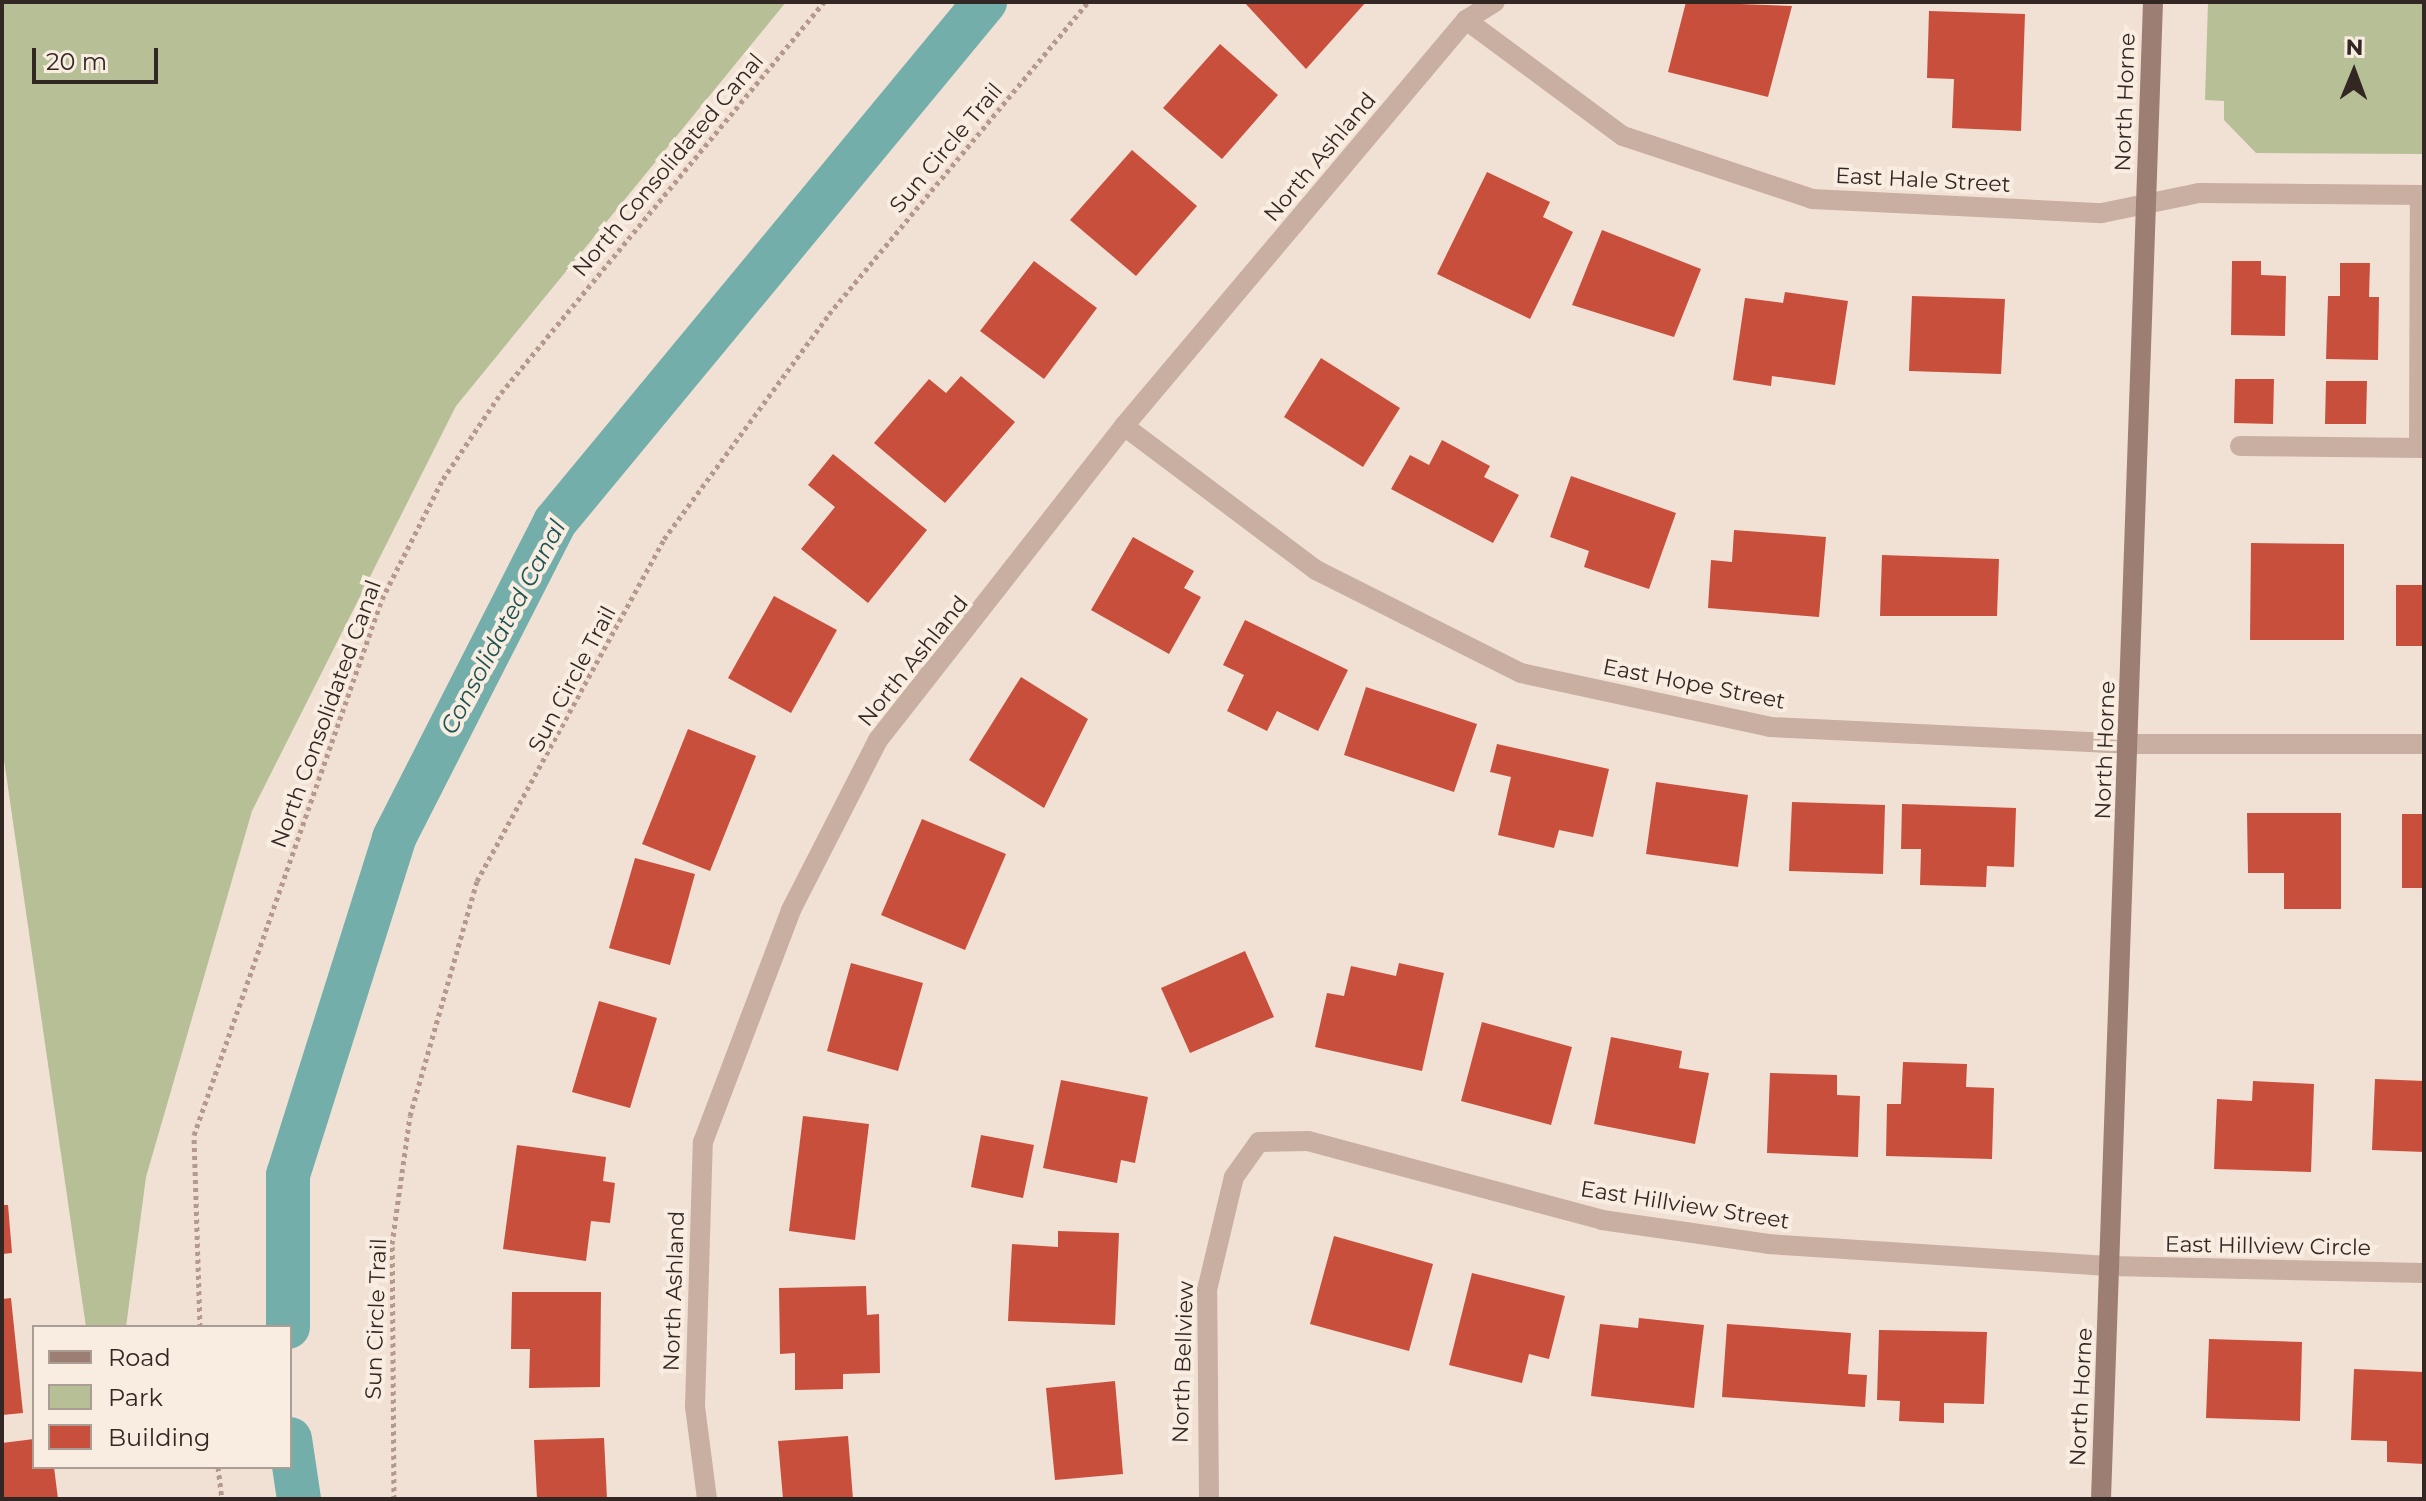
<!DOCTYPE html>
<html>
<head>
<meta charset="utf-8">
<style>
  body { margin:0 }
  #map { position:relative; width:2426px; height:1501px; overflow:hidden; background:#f1e1d5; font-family:Montserrat,sans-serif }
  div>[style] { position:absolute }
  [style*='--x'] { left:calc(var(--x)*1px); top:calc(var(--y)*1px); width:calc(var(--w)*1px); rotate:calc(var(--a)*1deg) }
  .green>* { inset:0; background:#b6bf96 }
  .canal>* { height:44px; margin:-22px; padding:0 22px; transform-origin:22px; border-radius:22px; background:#74aeaa }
  .building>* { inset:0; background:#c84f3c }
  .path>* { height:5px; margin-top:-2.5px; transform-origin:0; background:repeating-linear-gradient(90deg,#b4998c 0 4px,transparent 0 8px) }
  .lane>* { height:20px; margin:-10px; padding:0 10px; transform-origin:10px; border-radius:10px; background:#c8afa2 }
  .street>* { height:20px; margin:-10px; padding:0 10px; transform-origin:10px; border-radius:10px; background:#c8afa2 }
  .secondary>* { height:20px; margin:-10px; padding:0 10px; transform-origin:10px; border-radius:10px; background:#9c7e73 }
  span { translate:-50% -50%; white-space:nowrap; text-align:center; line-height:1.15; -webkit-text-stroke:8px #f9ece1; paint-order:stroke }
  .street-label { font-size:22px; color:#332724 }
  .water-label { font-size:24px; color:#1a5452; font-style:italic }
  .frame { position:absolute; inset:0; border:4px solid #332724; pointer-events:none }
  .legend { position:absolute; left:32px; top:1325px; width:260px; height:144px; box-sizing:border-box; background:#f9ece1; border:2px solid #aa9d95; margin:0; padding:10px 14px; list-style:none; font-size:24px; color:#332724 }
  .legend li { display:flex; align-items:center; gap:16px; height:40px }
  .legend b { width:40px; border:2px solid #aa9d95 }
  .north { position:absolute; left:2314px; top:32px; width:80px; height:80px; -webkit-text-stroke:6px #f9ece1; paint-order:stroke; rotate:1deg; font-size:22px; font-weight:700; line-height:32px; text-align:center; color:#332724 }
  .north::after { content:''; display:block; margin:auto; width:28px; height:36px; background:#332724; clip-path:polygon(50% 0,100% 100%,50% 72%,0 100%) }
  .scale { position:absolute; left:32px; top:48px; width:126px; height:36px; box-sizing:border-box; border:4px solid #332724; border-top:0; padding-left:10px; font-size:24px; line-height:28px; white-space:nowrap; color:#332724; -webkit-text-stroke:6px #f9ece1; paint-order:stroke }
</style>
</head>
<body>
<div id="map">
  <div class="green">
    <i style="clip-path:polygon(2px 2px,786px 2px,456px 406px,252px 811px,146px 1177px,126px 1327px,86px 1327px,2px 746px)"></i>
    <i style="clip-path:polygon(2208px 2px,2424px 2px,2424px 154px,2256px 153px,2224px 120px,2224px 101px,2205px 100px)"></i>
  </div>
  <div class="canal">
    <i style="--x:288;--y:1327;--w:152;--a:-90"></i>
    <i style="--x:288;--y:1175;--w:353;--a:-72.5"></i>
    <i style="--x:394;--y:838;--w:355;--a:-63"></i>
    <i style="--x:555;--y:522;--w:675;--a:-50.41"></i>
    <i style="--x:290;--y:1439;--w:61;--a:81.5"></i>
  </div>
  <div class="building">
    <i style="clip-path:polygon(1244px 2px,1366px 2px,1306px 69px)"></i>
    <i style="clip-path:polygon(1686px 2px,1792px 6px,1768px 97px,1668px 72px)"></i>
    <i style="clip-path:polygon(1929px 11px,2025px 14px,2021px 131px,1952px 128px,1954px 79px,1927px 78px)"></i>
    <i style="clip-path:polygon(1220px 44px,1278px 95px,1222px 159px,1163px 108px)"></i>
    <i style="clip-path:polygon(1132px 150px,1197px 206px,1136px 276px,1070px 220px)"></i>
    <i style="clip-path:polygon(1487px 172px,1550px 202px,1543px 217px,1573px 232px,1530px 319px,1437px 274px)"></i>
    <i style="clip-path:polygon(1602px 230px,1701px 269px,1674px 337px,1572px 305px)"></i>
    <i style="clip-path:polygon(1034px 261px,1097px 308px,1044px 379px,980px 331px)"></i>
    <i style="clip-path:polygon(2232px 261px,2261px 261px,2261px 275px,2286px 276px,2285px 336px,2231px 335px)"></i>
    <i style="clip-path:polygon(2340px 263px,2370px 263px,2369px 297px,2379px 297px,2378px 360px,2326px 359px,2328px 296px,2340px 296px)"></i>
    <i style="clip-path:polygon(1785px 292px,1848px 301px,1835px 385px,1772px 376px,1771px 386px,1733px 380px,1745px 298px,1783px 303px)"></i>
    <i style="clip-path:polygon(1912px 296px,2005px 299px,2001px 374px,1909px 371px)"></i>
    <i style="clip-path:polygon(1321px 358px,1400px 408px,1363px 467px,1284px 417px)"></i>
    <i style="clip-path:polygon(961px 376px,1015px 422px,945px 503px,874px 443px,929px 379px,946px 393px)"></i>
    <i style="clip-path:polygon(2235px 379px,2274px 379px,2273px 424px,2234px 423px)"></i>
    <i style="clip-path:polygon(2326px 381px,2367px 381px,2366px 424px,2325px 424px)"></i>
    <i style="clip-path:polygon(1442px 440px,1490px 466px,1484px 477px,1519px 495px,1493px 543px,1391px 489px,1410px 455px,1429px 465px)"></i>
    <i style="clip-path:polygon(833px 454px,927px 530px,868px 603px,801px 549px,835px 507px,808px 485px)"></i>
    <i style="clip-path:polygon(1571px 476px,1676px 513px,1649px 589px,1584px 567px,1589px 551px,1550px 537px)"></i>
    <i style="clip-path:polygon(1734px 530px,1826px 537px,1819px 617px,1708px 608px,1711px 560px,1732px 562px)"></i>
    <i style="clip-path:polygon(1133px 537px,1194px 571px,1184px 588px,1201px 597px,1169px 654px,1091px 610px)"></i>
    <i style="clip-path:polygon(2251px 543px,2344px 544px,2344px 640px,2250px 640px)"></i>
    <i style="clip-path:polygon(1882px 555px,1999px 559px,1997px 616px,1880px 616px)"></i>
    <i style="clip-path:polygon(2396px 585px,2424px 585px,2424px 646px,2396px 646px)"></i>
    <i style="clip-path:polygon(774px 596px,837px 630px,791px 713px,728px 678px)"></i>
    <i style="clip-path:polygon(1245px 620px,1348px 670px,1318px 731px,1277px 711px,1267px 731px,1227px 711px,1244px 675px,1223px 665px)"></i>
    <i style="clip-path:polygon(1021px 677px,1088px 719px,1044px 808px,969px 760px)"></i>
    <i style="clip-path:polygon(1366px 687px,1477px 724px,1454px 792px,1344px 755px)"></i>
    <i style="clip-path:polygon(688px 729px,756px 756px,710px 871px,642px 844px)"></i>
    <i style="clip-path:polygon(1497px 744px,1609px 769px,1593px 837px,1559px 830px,1554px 848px,1498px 835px,1511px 777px,1490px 772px)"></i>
    <i style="clip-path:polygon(1656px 782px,1748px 795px,1738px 867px,1646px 854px)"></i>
    <i style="clip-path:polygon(1792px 802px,1885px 805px,1883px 874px,1789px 871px)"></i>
    <i style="clip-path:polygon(1902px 804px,2016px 808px,2014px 867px,1987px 866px,1986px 887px,1920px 885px,1921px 849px,1901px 849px)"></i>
    <i style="clip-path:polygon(2247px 813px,2341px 813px,2341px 909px,2284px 909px,2284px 873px,2248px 873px)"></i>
    <i style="clip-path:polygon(2402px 814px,2424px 814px,2424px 888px,2402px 888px)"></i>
    <i style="clip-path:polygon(922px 819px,1006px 854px,965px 950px,881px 915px)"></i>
    <i style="clip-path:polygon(635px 858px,695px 874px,670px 965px,609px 948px)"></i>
    <i style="clip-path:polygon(1245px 951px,1274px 1017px,1190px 1053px,1161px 988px)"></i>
    <i style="clip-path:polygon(851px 963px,923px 983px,898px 1071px,827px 1051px)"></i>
    <i style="clip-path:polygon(1399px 963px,1444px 973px,1422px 1071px,1315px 1047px,1327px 993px,1344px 996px,1351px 966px,1396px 976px)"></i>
    <i style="clip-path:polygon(599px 1001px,657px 1018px,630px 1108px,572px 1092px)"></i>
    <i style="clip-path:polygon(1482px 1022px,1572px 1047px,1551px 1125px,1461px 1101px)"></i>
    <i style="clip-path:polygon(1611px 1037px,1682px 1051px,1679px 1068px,1709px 1073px,1695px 1144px,1594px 1124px)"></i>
    <i style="clip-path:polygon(1903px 1062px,1967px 1064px,1966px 1087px,1994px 1088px,1992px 1159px,1886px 1156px,1887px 1104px,1901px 1104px)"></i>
    <i style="clip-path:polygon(1770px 1073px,1837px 1075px,1837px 1095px,1860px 1096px,1858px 1157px,1767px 1153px)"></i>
    <i style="clip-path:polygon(2375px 1079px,2424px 1081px,2424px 1152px,2372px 1150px)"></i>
    <i style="clip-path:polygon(1061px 1080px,1148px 1097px,1135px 1163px,1121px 1160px,1117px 1183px,1043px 1168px)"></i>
    <i style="clip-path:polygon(2253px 1081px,2314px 1084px,2311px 1172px,2214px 1169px,2217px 1099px,2252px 1101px)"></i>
    <i style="clip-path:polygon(803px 1116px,869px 1124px,855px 1240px,789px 1231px)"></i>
    <i style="clip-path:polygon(981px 1135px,1034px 1145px,1023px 1198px,971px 1187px)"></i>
    <i style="clip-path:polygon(517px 1145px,606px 1157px,603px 1181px,615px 1183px,610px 1223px,591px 1221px,586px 1261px,503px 1249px)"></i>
    <i style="clip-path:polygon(2px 1205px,8px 1205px,12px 1253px,2px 1254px)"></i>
    <i style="clip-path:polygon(1058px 1231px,1119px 1233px,1115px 1325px,1008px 1321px,1012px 1244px,1058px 1247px)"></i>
    <i style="clip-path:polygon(1334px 1236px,1433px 1264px,1409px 1351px,1310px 1324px)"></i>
    <i style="clip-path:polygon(1472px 1273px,1565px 1296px,1549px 1359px,1529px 1354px,1522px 1383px,1449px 1365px)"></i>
    <i style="clip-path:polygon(866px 1286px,867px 1315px,879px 1314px,880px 1373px,843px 1374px,843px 1389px,795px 1390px,795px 1353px,780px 1354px,779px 1288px)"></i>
    <i style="clip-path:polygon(512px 1292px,601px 1292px,600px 1387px,529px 1388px,530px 1349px,511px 1349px)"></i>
    <i style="clip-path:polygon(11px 1298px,23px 1413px,2px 1415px,2px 1299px)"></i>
    <i style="clip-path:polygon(1639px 1318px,1704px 1325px,1694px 1408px,1591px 1396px,1600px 1324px,1638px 1328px)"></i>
    <i style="clip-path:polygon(1727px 1324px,1851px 1333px,1848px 1374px,1867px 1375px,1865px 1407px,1722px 1397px)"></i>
    <i style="clip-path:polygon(1879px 1330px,1987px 1332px,1984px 1404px,1944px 1403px,1944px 1423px,1899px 1421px,1900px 1401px,1877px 1400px)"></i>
    <i style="clip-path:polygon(2209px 1339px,2302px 1342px,2300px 1421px,2206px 1418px)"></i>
    <i style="clip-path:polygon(2354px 1369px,2424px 1372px,2424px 1464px,2387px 1462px,2387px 1441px,2351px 1440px)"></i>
    <i style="clip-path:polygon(1115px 1381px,1123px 1474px,1055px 1480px,1046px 1388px)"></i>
    <i style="clip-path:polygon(848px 1436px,853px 1499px,783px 1499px,778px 1441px)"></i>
    <i style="clip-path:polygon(604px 1438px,607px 1499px,537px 1499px,534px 1440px)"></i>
    <i style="clip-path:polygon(34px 1439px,34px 1467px,54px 1467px,58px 1499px,2px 1499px,2px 1443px)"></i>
  </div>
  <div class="path">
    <i style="--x:200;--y:1327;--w:192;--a:-91.8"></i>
    <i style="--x:194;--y:1135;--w:568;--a:-70.67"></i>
    <i style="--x:382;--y:599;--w:135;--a:-63.1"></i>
    <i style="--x:443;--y:479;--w:104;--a:-56"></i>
    <i style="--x:501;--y:393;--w:507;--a:-50.44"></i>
    <i style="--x:218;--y:1467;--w:32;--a:83"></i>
    <i style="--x:394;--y:1499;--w:255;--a:-90.4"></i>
    <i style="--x:392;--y:1244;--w:129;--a:-82"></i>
    <i style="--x:410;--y:1116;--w:244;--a:-74.1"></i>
    <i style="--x:477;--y:881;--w:390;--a:-61.3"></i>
    <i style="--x:664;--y:539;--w:279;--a:-53.7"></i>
    <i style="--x:829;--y:314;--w:405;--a:-50.3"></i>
  </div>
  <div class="lane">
    <i style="--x:2240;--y:446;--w:184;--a:0.6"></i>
    <i style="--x:2419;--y:448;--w:253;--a:-89.8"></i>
  </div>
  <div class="street">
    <i style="--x:1466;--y:20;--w:195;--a:36.5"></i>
    <i style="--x:1623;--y:136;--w:199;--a:18.4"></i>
    <i style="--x:1812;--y:199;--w:290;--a:2.8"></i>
    <i style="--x:2102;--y:213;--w:99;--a:-11.7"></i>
    <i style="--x:2199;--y:193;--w:225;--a:0.5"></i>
    <i style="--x:1124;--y:426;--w:240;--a:36.9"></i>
    <i style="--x:1316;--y:570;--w:229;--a:26.7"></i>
    <i style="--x:1521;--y:673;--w:255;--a:12.2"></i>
    <i style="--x:1770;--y:727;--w:360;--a:2.7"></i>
    <i style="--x:2130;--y:744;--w:294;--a:0"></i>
    <i style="--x:707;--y:1499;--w:94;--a:-97.4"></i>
    <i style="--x:695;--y:1406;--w:264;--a:-88.3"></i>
    <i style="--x:703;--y:1142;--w:248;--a:-69.2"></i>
    <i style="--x:791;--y:910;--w:191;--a:-62.9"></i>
    <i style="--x:878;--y:740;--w:399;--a:-51.9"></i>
    <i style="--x:1124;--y:426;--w:531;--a:-49.89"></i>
    <i style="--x:1466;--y:20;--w:34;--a:-32"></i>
    <i style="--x:1209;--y:1499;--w:209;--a:-90.5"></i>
    <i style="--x:1207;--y:1290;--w:116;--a:-76.6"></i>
    <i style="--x:1234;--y:1177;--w:43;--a:-54.5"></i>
    <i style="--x:1259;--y:1142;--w:49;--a:-1.2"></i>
    <i style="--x:1308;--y:1141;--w:304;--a:15"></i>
    <i style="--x:1602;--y:1220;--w:168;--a:8.2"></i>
    <i style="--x:1768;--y:1244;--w:344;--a:3.7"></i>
    <i style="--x:2111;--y:1266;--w:313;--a:1.3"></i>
  </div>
  <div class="secondary">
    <i style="--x:2101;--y:1499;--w:1498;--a:-88.01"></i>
  </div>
  <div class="street-label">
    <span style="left:2125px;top:102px;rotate:-88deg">North Horne</span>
    <span style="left:946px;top:148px;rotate:-50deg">Sun Circle Trail</span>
    <span style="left:1320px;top:157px;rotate:-50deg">North Ashland</span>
    <span style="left:668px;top:165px;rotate:-50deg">North Consolidated Canal</span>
    <span style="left:1923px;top:180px;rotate:3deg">East Hale Street</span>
    <span style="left:913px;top:661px;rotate:-51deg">North Ashland</span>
    <span style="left:572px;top:679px;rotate:-62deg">Sun Circle Trail</span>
    <span style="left:1694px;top:684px;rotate:11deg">East Hope Street</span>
    <span style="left:326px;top:714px;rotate:-70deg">North Consolidated Canal</span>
    <span style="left:2105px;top:750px;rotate:-88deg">North Horne</span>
    <span style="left:1685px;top:1205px;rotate:9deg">East Hillview Street</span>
    <span style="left:2268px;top:1246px;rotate:1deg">East Hillview Circle</span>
    <span style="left:674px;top:1291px;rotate:-88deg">North Ashland</span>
    <span style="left:376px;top:1319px;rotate:-88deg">Sun Circle Trail</span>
    <span style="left:1183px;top:1362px;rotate:-88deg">North Bellview</span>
    <span style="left:2081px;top:1397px;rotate:-87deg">North Horne</span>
  </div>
  <div class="water-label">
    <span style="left:503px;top:627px;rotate:-62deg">Consolidated Canal</span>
  </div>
  <div class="frame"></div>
  <ul class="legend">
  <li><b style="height:10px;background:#9c7e73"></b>Road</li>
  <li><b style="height:22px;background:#b6bf96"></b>Park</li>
  <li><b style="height:22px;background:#c84f3c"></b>Building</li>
  </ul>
  <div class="north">N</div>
  <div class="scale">20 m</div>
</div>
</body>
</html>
